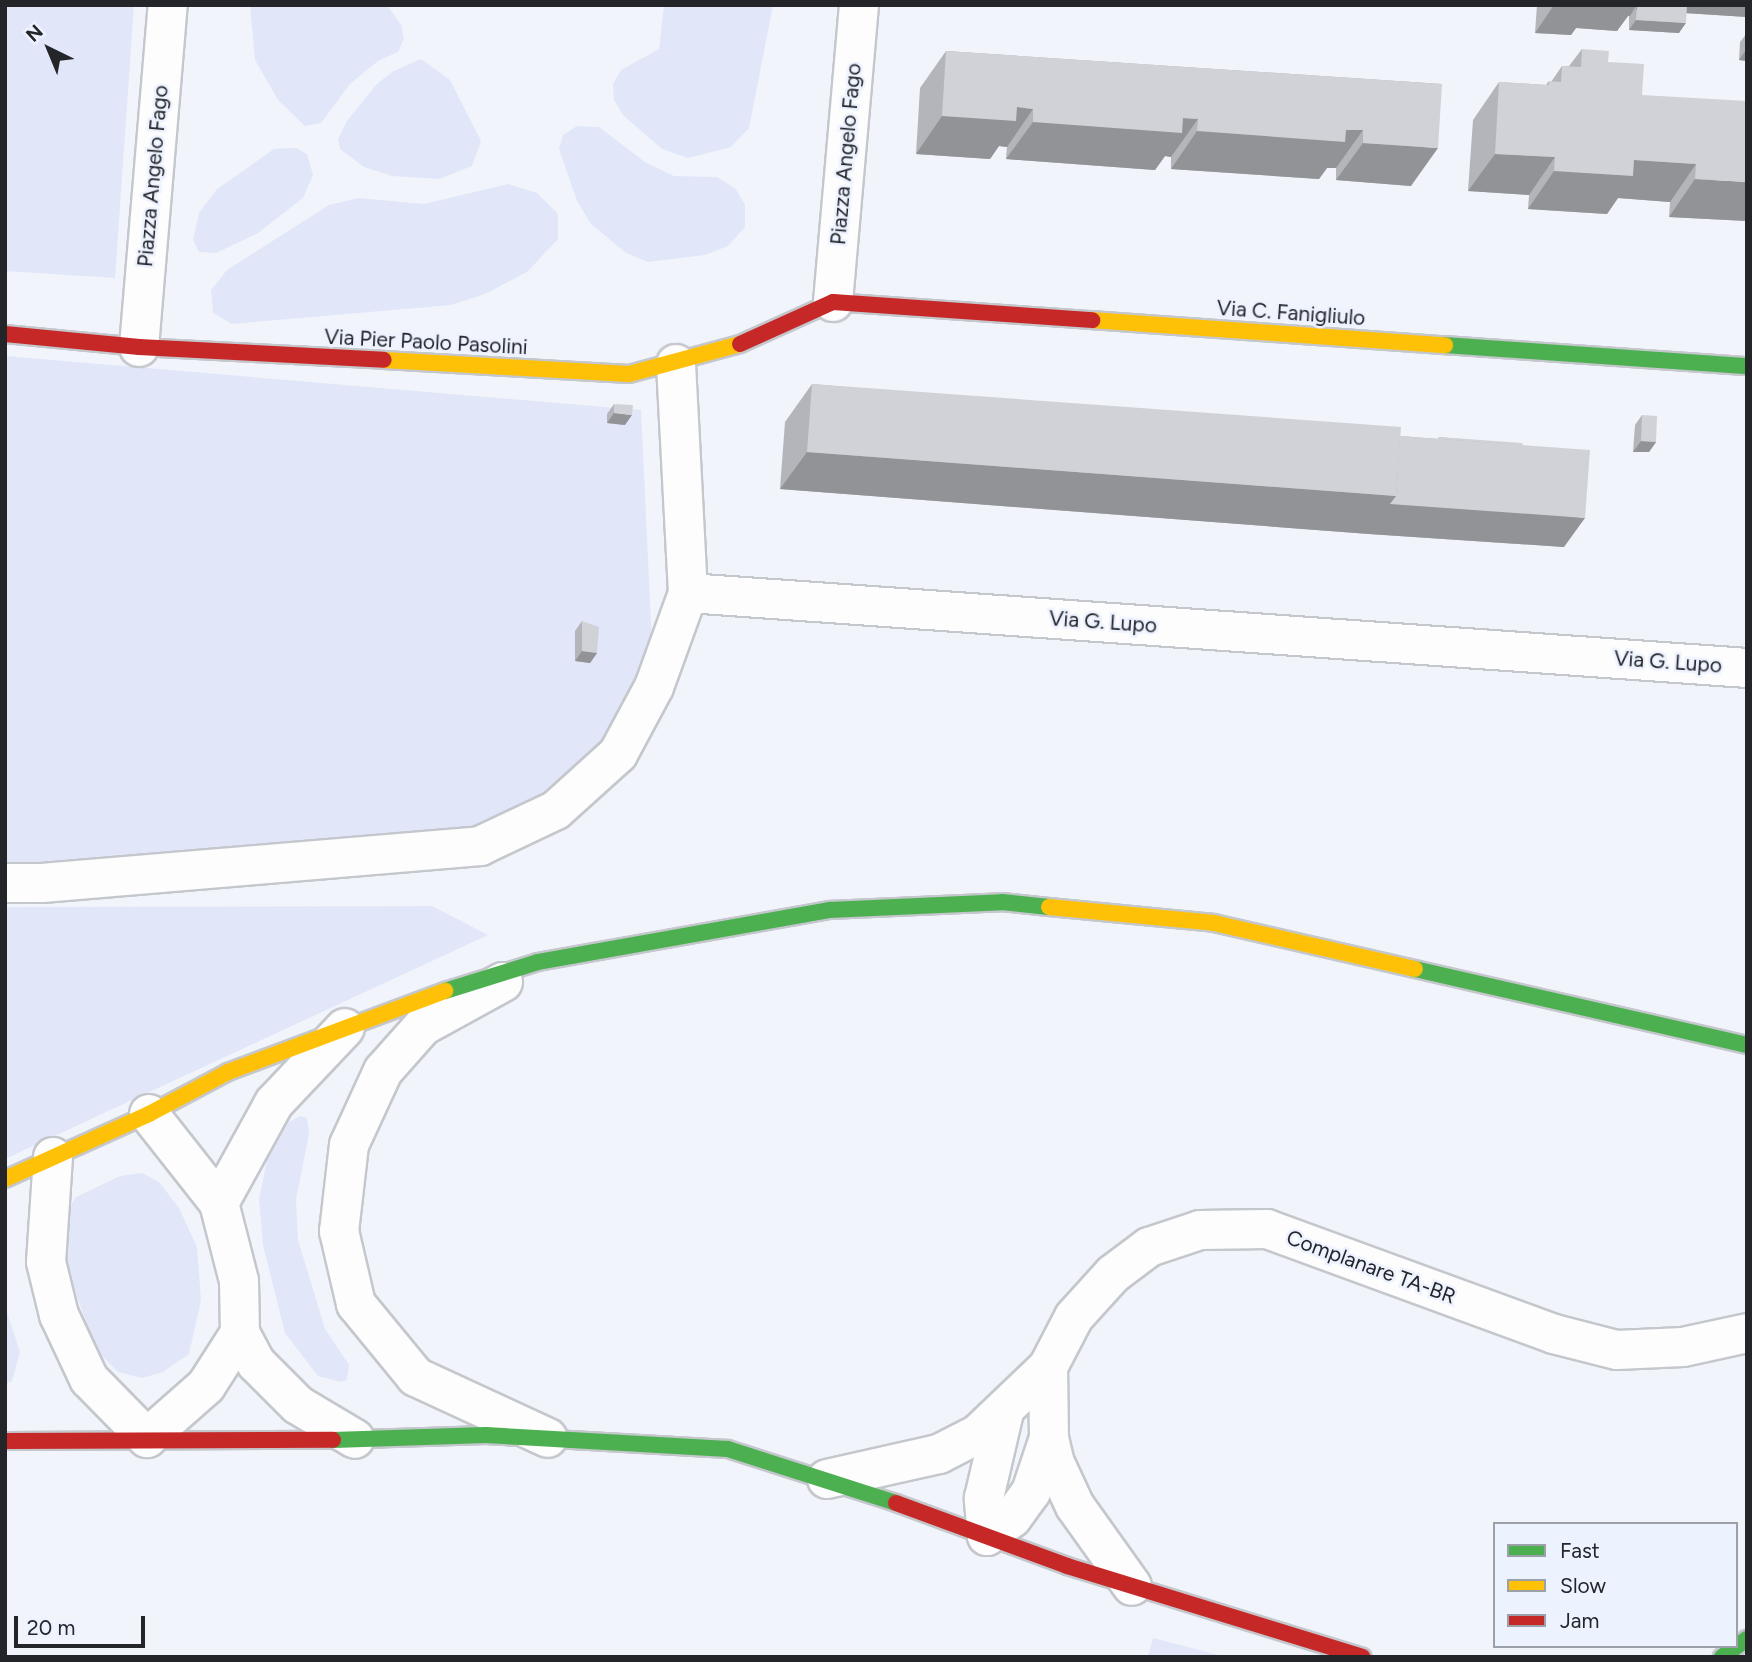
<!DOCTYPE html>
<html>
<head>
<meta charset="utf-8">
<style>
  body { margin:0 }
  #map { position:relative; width:1752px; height:1662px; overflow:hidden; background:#f1f4fb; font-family:Figtree,sans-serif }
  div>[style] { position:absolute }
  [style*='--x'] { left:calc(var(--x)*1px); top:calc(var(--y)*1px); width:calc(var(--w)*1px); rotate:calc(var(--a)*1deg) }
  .green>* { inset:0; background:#e1e7f9 }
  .roads { filter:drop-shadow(2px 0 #c4c7cc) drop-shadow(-2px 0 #c4c7cc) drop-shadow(0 2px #c4c7cc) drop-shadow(0 -2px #c4c7cc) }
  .street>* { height:38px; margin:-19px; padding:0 19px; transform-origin:19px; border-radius:19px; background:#fdfdfe }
  .fast>* { height:16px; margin:-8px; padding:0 8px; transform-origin:8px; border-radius:8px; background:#4caf50 }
  .slow>* { height:16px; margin:-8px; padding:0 8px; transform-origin:8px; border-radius:8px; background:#ffc107 }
  .jam>* { height:16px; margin:-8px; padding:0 8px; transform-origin:8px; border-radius:8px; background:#c62828 }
  .wall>* { inset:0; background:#b4b5ba }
  .shaded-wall>* { inset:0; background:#929397 }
  .building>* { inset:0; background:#d1d2d8 }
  span { translate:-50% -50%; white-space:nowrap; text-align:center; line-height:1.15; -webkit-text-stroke:5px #edf2ff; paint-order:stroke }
  .street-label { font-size:21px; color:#232529 }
  .frame { position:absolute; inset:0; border:7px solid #232529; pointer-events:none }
  .legend { position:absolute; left:1493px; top:1522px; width:245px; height:126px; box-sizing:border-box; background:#edf2ff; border:2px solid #9ca0a9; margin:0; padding:9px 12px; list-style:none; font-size:21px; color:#232529 }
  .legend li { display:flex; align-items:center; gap:14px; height:35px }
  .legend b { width:35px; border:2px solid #9ca0a9 }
  .north { position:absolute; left:14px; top:14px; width:70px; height:70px; -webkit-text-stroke:5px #edf2ff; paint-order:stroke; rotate:317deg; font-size:19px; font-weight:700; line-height:28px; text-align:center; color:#232529 }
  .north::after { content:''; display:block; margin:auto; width:24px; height:32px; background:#232529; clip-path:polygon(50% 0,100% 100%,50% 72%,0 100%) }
  .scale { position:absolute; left:14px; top:1616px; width:131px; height:32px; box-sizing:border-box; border:4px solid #232529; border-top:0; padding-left:9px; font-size:21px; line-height:24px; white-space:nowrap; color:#232529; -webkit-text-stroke:5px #edf2ff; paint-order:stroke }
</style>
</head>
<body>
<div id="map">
  <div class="green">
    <i style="clip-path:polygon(5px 5px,134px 5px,115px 278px,5px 271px)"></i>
    <i style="clip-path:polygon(250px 5px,387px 5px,401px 25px,404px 39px,398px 52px,378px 61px,350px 84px,321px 123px,305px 126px,278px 100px,255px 60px)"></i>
    <i style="clip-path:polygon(664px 5px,773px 5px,749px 128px,731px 147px,688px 158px,662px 149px,623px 115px,614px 100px,613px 84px,621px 70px,659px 49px)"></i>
    <i style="clip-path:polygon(421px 59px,450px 80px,481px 141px,472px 166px,439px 179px,392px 176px,364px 167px,340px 149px,338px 139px,347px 121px,376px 85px,392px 72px)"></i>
    <i style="clip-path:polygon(577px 126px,599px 127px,645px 162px,674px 176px,717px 177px,735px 188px,745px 205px,745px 227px,728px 246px,705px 255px,648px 262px,626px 253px,591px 224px,577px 201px,559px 149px,563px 135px)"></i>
    <i style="clip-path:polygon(296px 148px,307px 154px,313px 175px,303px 198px,258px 233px,216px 253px,199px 252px,193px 240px,199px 213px,217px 189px,274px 149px)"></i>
    <i style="clip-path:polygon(508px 184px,537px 193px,558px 214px,558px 239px,527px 272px,485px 294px,451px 305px,232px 324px,213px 313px,211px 290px,227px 270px,329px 205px,359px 198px,424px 204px)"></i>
    <i style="clip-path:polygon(5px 356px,641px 410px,654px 687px,618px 754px,480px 846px,5px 883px)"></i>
    <i style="clip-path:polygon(432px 906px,488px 935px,5px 1159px,5px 907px)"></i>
    <i style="clip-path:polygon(300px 1116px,307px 1118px,309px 1134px,296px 1200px,298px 1240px,325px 1329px,349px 1365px,347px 1380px,341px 1382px,318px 1376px,285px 1333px,263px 1245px,259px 1199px,268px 1155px,289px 1122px)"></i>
    <i style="clip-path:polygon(142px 1173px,159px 1182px,179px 1208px,197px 1247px,201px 1300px,189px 1354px,163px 1372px,142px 1378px,118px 1372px,96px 1350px,68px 1271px,63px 1238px,66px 1213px,76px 1197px,120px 1176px)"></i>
    <i style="clip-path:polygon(5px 1306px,20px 1352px,12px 1381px,5px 1384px)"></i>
    <i style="clip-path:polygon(1153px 1638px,1226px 1657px,1148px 1657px)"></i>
  </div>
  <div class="roads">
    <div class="street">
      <i style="--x:833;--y:302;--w:298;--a:-85"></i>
      <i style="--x:139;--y:347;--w:343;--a:-85.2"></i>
      <i style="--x:676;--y:364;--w:229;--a:87"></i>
      <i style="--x:688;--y:593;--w:1062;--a:4.05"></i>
      <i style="--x:5;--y:883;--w:37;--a:0"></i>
      <i style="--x:42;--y:883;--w:440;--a:-4.8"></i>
      <i style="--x:480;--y:846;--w:84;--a:-25.3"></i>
      <i style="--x:556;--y:810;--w:84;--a:-42.1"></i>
      <i style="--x:618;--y:754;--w:76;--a:-61.8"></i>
      <i style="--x:654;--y:687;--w:100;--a:-70.1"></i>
      <i style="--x:503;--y:982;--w:91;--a:151.2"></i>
      <i style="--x:423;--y:1026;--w:60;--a:131.6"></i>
      <i style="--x:383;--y:1071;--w:81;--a:114.7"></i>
      <i style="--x:349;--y:1145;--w:87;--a:96.6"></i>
      <i style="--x:339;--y:1231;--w:75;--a:76.9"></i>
      <i style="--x:356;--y:1304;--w:94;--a:50.6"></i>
      <i style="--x:416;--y:1377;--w:145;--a:24.8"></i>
      <i style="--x:149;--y:1114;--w:113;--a:51.8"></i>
      <i style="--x:219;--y:1203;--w:81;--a:75.6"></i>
      <i style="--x:239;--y:1281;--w:52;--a:88.9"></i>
      <i style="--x:240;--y:1333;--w:34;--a:62"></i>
      <i style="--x:256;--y:1363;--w:59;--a:45"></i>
      <i style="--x:298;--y:1405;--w:66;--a:30.8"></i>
      <i style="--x:53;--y:1157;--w:105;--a:93.8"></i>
      <i style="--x:46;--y:1262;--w:55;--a:76.2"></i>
      <i style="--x:59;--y:1315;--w:71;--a:64.9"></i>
      <i style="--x:89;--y:1379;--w:83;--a:45.5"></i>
      <i style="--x:147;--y:1438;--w:79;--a:-41.4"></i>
      <i style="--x:206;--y:1386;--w:63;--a:-57.3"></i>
      <i style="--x:219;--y:1203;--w:114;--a:-61.2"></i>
      <i style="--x:274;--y:1103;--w:103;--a:-46.6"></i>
      <i style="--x:1048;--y:1367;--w:71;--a:89.2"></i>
      <i style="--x:1049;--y:1438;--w:26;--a:77"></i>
      <i style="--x:1055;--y:1463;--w:47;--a:65.1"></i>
      <i style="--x:1075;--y:1506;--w:98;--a:54.5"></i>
      <i style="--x:827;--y:1479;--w:115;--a:-12.6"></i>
      <i style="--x:939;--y:1454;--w:44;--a:-27.1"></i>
      <i style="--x:978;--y:1434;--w:97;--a:-43.7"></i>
      <i style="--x:1048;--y:1367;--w:56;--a:-62.5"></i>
      <i style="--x:1074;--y:1317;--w:58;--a:-47.8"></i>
      <i style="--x:1113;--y:1274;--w:45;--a:-36.9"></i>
      <i style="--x:1149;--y:1247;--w:54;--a:-18.4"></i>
      <i style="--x:1200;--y:1230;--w:67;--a:-0.9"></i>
      <i style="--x:1267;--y:1229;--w:306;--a:20.1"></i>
      <i style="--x:1554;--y:1334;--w:65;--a:14.3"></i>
      <i style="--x:1617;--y:1350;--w:66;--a:-2.6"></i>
      <i style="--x:1683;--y:1347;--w:66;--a:-12.3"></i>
      <i style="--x:987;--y:1536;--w:38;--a:-95"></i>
      <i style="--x:984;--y:1498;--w:88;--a:-76.9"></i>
      <i style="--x:987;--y:1536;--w:31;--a:-36"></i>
      <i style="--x:1012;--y:1518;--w:32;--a:-54"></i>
      <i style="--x:1031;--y:1492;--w:57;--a:-71.6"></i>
    </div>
    <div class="fast">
      <i style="--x:1445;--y:345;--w:303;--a:4"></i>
      <i style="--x:1415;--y:969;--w:341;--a:12.9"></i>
      <i style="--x:445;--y:991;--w:97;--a:-17.3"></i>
      <i style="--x:538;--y:962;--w:296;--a:-10.1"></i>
      <i style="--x:829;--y:910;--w:173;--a:-2.6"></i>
      <i style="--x:1002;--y:902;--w:47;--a:6.1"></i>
      <i style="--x:333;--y:1440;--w:153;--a:-1.9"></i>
      <i style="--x:486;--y:1435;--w:242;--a:3.3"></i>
      <i style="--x:728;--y:1449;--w:176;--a:17.8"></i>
      <i style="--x:1722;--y:1657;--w:31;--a:-36"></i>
    </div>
    <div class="slow">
      <i style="--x:1092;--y:320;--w:354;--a:4.1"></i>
      <i style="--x:384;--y:360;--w:245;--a:3.3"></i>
      <i style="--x:629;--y:374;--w:115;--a:-15.1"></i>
      <i style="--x:1049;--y:907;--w:166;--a:5.5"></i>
      <i style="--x:1214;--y:923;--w:206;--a:12.9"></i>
      <i style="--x:5;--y:1179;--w:158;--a:-24.3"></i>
      <i style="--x:149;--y:1114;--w:89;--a:-28"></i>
      <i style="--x:228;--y:1072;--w:232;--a:-20.5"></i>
    </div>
    <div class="jam">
      <i style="--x:5;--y:334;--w:135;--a:5.5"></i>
      <i style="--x:139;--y:347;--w:245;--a:3"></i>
      <i style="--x:740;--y:344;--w:102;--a:-24.3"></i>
      <i style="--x:833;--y:302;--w:260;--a:4"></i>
      <i style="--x:5;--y:1441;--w:328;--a:-0.2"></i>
      <i style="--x:896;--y:1503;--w:182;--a:20.2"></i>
      <i style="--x:1067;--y:1566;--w:309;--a:17.1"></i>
    </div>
  </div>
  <div class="wall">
    <i style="clip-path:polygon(1537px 5px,1747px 5px,1747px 17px,1686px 13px,1679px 33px,1629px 30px,1629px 16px,1628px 16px,1617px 31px,1576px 28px,1571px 35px,1535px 33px)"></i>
    <i style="clip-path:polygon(1747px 33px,1747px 61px,1739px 60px,1740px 42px)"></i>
    <i style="clip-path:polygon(1582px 49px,1608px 62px,1642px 95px,1747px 221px,1669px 217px,1670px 202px,1618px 198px,1607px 214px,1528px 209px,1529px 195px,1468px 191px,1473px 120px,1499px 82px,1546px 85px,1549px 81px,1551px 82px,1562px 66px,1569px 66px)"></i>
    <i style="clip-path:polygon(946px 51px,1442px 84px,1411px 186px,1336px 180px,1336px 168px,1327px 168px,1319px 179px,1171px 169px,1171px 157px,1165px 156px,1155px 170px,1006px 159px,1007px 147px,999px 146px,990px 159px,916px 154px,920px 88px)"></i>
    <i style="clip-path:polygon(812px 384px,1400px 436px,1438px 439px,1439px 437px,1522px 445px,1564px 547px,1369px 534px,780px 489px,785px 422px)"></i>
    <i style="clip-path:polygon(614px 404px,625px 425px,607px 423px,607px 414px)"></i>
    <i style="clip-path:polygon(1642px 415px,1656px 442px,1649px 452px,1633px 452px,1635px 425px)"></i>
    <i style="clip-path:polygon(582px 621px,597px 653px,590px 663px,575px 661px,575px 631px)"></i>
  </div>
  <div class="shaded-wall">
    <i style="clip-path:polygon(1554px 5px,1747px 5px,1747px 17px,1636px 10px,1636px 6px,1630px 16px,1628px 16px,1617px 31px,1576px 28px,1571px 35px,1535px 33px)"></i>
    <i style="clip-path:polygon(1636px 20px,1686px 23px,1679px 33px,1629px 30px)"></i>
    <i style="clip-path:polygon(1746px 50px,1747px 61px,1739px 60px)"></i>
    <i style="clip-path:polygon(1017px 107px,1033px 109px,1007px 147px,999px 146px,990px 159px,916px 154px,942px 116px)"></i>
    <i style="clip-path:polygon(1183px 118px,1198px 119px,1171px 157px,1165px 156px,1155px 170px,1006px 159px,1033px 122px)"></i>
    <i style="clip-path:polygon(1346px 130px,1363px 130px,1336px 168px,1327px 168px,1319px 179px,1171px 169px,1197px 131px)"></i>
    <i style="clip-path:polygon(1363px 143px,1438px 148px,1411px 186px,1336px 180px)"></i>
    <i style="clip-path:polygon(1495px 154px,1555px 157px,1529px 195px,1468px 191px)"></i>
    <i style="clip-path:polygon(1634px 160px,1696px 164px,1670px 202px,1618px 198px,1607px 214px,1528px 209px,1554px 171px)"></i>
    <i style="clip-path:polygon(1695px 179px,1747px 182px,1747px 221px,1669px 217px)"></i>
    <i style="clip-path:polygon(614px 413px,632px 415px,625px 425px,607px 423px)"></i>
    <i style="clip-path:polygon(1641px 441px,1656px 442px,1649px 452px,1633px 452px)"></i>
    <i style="clip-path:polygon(807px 452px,1396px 496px,1585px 518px,1564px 547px,1369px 534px,780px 489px)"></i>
    <i style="clip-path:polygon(582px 651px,597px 653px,590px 663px,575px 661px)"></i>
  </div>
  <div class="building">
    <i style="clip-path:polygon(1637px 5px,1687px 5px,1686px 23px,1636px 20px)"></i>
    <i style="clip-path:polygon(1582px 49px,1609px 51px,1608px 62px,1644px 64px,1642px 95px,1747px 101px,1747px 182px,1695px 179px,1696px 164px,1634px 160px,1633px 176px,1554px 171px,1555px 157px,1495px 154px,1499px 82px,1549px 85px,1549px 81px,1561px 82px,1562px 66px,1581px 67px)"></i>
    <i style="clip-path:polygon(946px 51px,1442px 84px,1438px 148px,1363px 143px,1363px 130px,1346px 130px,1345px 142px,1197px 131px,1198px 119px,1183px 118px,1182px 133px,1033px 122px,1033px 109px,1017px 107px,1016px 121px,942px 116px)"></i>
    <i style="clip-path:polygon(812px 384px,1401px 427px,1396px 496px,807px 452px)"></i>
    <i style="clip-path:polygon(614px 404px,633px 405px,632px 415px,614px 413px)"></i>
    <i style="clip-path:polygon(1642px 415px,1657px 416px,1656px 442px,1641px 441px)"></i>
    <i style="clip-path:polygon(1400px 436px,1590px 450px,1585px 518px,1390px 504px,1396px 496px)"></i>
    <i style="clip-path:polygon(1439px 437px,1523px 443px,1522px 445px,1439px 439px)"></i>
    <i style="clip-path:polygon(582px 621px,599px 627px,597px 653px,582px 651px)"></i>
  </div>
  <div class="street-label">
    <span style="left:846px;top:154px;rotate:-85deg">Piazza Angelo Fago</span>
    <span style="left:153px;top:176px;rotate:-85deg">Piazza Angelo Fago</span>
    <span style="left:1291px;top:313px;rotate:4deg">Via C. Fanigliulo</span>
    <span style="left:426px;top:342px;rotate:3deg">Via Pier Paolo Pasolini</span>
    <span style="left:1103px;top:622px;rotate:4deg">Via G. Lupo</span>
    <span style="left:1668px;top:662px;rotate:4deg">Via G. Lupo</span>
    <span style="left:1371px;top:1267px;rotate:20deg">Complanare TA-BR</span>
  </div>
  <div class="frame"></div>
  <ul class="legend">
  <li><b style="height:9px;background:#4caf50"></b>Fast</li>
  <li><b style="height:9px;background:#ffc107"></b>Slow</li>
  <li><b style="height:9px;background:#c62828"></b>Jam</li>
  </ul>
  <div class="north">N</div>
  <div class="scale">20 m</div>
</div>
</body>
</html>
